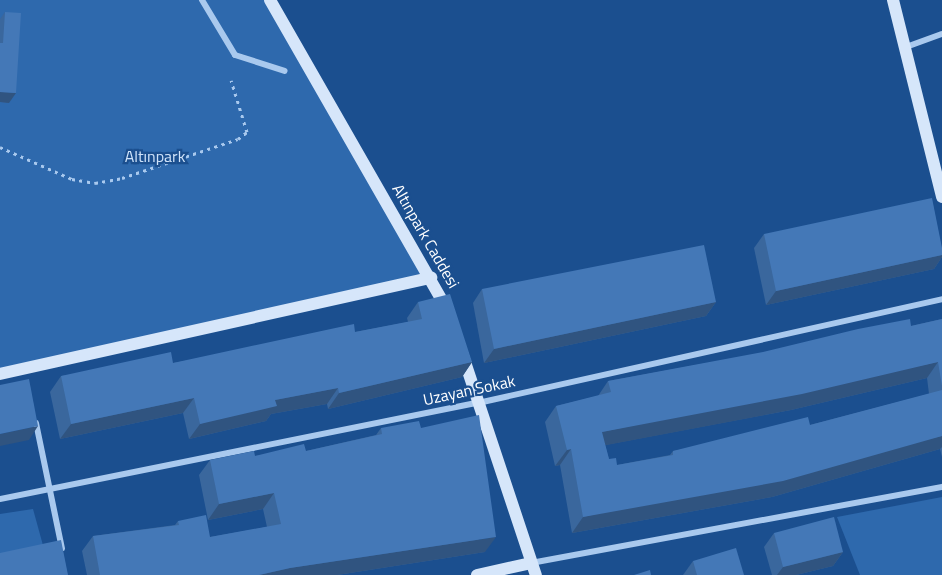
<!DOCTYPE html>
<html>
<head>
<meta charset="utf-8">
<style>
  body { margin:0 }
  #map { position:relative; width:942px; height:575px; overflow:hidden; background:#1b4f8f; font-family:"Titillium Web",sans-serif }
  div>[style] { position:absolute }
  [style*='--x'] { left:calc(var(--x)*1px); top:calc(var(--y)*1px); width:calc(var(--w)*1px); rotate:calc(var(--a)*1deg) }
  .green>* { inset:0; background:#2e69ad }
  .path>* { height:3px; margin-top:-1.5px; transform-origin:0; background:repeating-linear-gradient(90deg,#a9c9ee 0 3px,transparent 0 7.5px) }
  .street>* { height:6px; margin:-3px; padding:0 3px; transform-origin:3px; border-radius:3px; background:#a9c9ee }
  .secondary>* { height:12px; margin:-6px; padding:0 6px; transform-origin:6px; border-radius:6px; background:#d6e6fa }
  .wall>* { inset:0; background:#3a679d }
  .shaded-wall>* { inset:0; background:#305480 }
  .building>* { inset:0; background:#4478b7 }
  span { translate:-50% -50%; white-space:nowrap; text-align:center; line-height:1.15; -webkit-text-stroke:4.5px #1b4f8f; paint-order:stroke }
  .park-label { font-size:16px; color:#cfe3fa }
  .street-label { font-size:16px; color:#fff }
</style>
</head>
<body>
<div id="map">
  <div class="green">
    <i style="clip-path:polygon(0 0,270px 0,431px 278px,0 374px)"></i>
    <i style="clip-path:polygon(942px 497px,942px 575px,860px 575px,837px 517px)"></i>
    <i style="clip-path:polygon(33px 509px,44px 549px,0 557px,0 514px)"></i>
  </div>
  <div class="path">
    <i style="--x:0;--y:147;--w:79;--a:24"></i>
    <i style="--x:72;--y:179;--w:23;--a:10"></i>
    <i style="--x:95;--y:183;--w:27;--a:-10"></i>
    <i style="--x:122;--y:178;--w:122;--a:-18.6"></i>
    <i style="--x:238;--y:139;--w:11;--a:-38"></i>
    <i style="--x:247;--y:132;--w:54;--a:-107.1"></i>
  </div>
  <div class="street">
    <i style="--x:202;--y:0;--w:64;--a:59"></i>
    <i style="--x:235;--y:55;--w:52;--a:17.7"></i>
    <i style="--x:906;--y:47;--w:38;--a:-20"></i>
    <i style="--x:36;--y:423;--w:128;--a:78.3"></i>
    <i style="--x:0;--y:499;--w:488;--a:-11.4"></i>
    <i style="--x:478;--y:403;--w:476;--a:-12.6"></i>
    <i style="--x:531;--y:563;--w:418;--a:-10.5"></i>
  </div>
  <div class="secondary">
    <i style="--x:270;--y:0;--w:358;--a:60.2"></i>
    <i style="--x:893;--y:0;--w:203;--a:76"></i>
    <i style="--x:462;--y:353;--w:234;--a:71.6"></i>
    <i style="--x:0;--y:374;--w:442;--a:-12.6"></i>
    <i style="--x:477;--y:575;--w:55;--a:-12.5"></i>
  </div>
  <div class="wall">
    <i style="clip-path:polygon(5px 12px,9px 103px,0 102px,0 19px)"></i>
    <i style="clip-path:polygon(764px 234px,942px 248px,942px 257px,934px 269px,766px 305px,754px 248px)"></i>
    <i style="clip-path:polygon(482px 289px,716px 302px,706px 316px,484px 363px,473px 303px)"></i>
    <i style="clip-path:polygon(418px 302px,472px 362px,462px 377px,328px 409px,327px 404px,271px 414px,266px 421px,189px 439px,183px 413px,60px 439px,50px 392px,61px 376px,173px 363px,355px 332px,408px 322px,407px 318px)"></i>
    <i style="clip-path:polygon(evenodd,942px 319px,942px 457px,940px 449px,772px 497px,572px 533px,560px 465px,555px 466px,545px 422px,556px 406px,598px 396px,608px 381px,911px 326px,942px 319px,927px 378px,929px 394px,810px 425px,673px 451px,670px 455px,617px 465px,609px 459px,605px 445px,791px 410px,927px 378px)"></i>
    <i style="clip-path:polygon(381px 428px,421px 428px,485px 552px,337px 575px,87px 575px,82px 551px,93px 536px,175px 525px,178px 521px,210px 537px,267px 527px,263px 509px,208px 520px,199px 475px,210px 460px,306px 451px,376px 435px)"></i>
    <i style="clip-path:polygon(774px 533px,843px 552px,833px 566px,796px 575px,772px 575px,764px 547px)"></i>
    <i style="clip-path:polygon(693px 561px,744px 575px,683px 575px)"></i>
  </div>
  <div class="shaded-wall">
    <i style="clip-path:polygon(0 92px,16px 93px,9px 103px,0 102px)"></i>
    <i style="clip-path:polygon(942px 255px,942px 257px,934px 269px,766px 305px,776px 291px)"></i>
    <i style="clip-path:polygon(716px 302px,706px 316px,484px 363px,494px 349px)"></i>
    <i style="clip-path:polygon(472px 362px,462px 377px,328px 409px,339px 393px)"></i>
    <i style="clip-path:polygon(938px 362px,927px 378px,791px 410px,591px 448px,602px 432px)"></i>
    <i style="clip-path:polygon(338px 388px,327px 404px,271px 414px,266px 421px,189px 439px,200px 424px,275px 400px)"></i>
    <i style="clip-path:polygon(194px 398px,183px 413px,60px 439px,71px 424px)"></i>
    <i style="clip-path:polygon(38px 426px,29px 440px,0 446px,0 434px)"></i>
    <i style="clip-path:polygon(942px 436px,942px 447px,940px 449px,772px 497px,572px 533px,583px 517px)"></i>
    <i style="clip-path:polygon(571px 449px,560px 465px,555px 466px,567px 450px)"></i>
    <i style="clip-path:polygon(274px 493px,263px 509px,208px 520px,219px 504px)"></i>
    <i style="clip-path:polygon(496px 537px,485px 552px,337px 575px,259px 575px,290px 568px)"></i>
    <i style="clip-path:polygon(843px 552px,833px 566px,796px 575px,777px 575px,783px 567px)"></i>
  </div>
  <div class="building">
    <i style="clip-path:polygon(5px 12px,21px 13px,16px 93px,0 92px,0 43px,3px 43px)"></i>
    <i style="clip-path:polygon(932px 198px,942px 248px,942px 255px,776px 291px,764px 234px)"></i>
    <i style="clip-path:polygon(704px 245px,716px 302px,494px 349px,482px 289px)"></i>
    <i style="clip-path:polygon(450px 294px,472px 362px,339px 393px,338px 388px,275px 400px,277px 406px,200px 424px,194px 398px,71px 424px,61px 376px,171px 352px,173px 363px,354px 324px,355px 332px,422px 319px,418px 302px)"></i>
    <i style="clip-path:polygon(910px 319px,911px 326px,942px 319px,942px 386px,938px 362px,802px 394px,602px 432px,609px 459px,616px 458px,617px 465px,673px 455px,673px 451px,808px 417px,810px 425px,942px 390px,942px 436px,783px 481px,583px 517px,571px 449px,567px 450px,556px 406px,611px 392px,608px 381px,763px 352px,858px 329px)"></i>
    <i style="clip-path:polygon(29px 379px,38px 426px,0 434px,0 385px)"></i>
    <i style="clip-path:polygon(479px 415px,496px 537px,290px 568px,259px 575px,100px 575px,93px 536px,179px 525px,178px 521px,206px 515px,210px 537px,281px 524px,274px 493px,219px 504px,210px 460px,254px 451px,255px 456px,304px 444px,306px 451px,382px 434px,381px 428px,419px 421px,421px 428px)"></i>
    <i style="clip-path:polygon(834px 517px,843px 552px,783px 567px,774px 533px)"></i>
    <i style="clip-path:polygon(61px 540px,68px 575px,0 575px,0 553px)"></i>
    <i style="clip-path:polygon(736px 548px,744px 575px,697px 575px,693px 561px)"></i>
    <i style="clip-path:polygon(650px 570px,651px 575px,634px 575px)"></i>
  </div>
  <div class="park-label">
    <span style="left:155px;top:156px">Altınpark</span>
  </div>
  <div class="street-label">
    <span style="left:426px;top:236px;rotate:60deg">Altınpark Caddesi</span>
    <span style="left:469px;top:390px;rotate:-12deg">Uzayan Sokak</span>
  </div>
</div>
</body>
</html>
